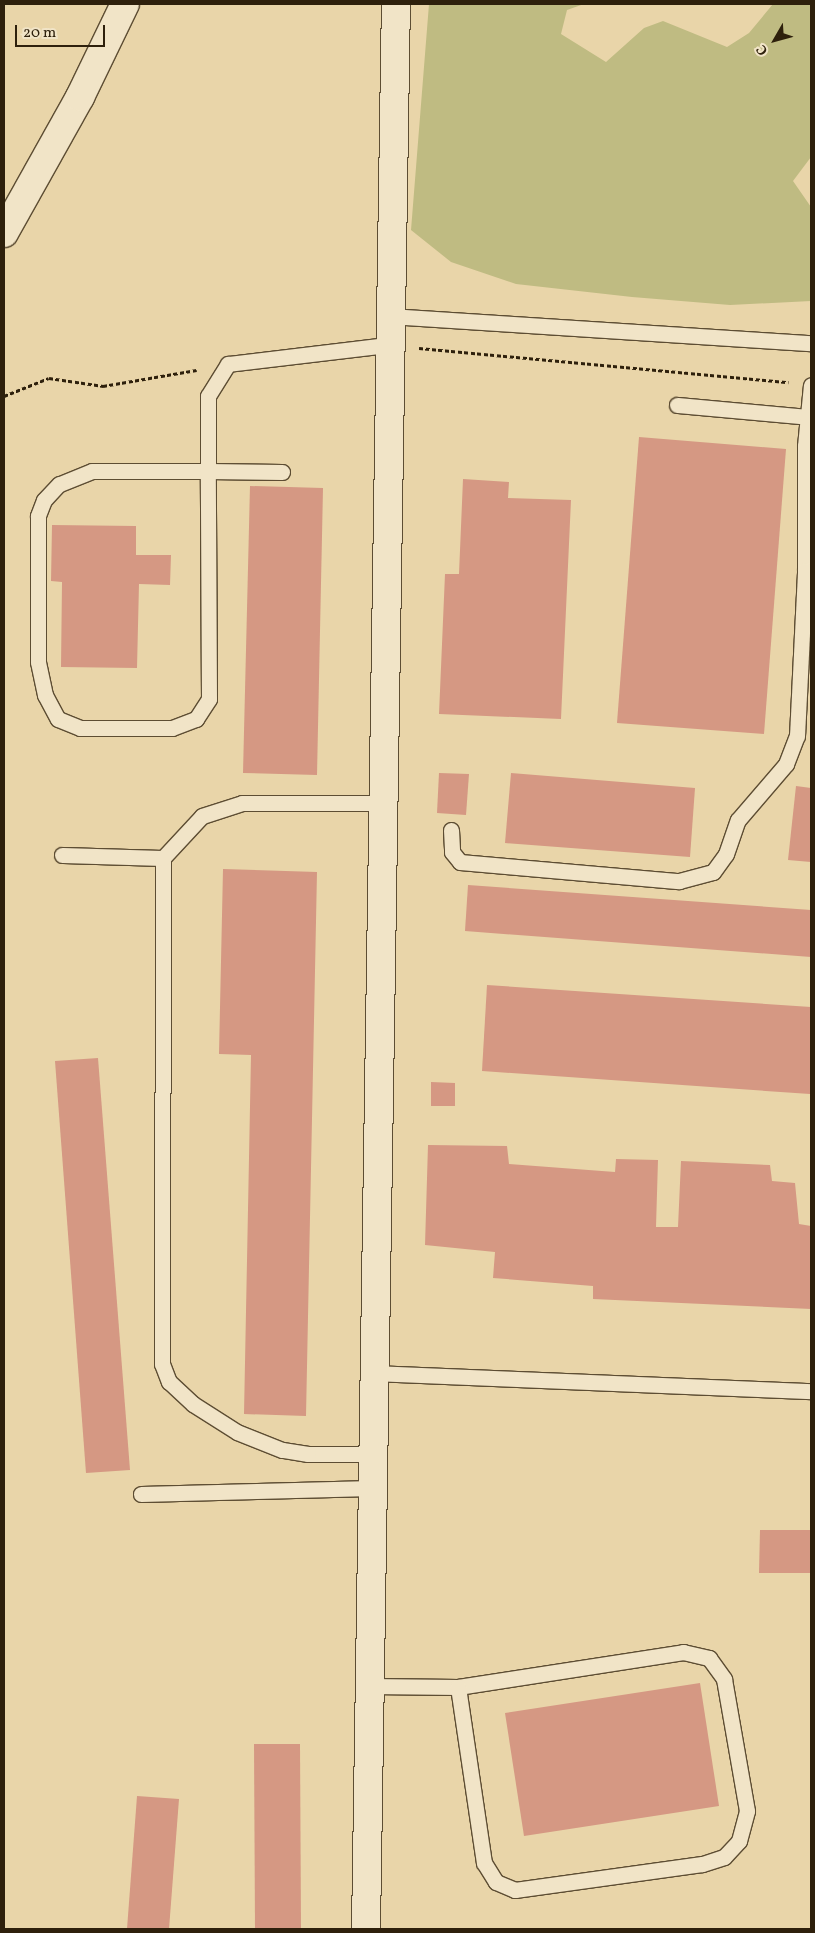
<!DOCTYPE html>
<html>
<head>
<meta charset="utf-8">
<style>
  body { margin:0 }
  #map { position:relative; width:815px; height:1933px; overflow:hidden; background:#e9d5a9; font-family:Vollkorn,serif }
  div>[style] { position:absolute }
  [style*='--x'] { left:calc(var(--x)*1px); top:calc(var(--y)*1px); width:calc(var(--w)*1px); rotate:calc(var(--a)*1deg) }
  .green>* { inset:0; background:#bfbb82 }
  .building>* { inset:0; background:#d59883 }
  .path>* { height:3px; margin-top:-1.5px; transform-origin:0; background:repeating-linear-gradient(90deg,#2e200c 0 4px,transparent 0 6.5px) }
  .roads { filter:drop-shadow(1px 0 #5d4d33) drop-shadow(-1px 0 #5d4d33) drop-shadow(0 1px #5d4d33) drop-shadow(0 -1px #5d4d33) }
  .service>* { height:15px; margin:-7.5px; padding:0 7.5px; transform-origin:7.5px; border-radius:7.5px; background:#f1e4c7 }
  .minor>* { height:28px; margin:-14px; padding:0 14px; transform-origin:14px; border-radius:14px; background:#f1e4c7 }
  .tertiary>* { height:28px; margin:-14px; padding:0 14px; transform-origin:14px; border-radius:14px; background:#f1e4c7 }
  span { translate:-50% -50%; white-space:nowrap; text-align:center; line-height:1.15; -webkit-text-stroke:4.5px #f1e4c7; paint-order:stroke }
  .frame { position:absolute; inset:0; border:5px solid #2e200c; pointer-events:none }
  .north { position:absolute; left:750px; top:15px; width:50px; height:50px; -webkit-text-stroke:4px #f1e4c7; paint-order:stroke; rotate:232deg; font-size:14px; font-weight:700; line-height:20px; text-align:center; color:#2e200c }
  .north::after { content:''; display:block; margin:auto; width:18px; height:22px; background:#2e200c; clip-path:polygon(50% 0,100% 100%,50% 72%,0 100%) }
  .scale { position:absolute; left:15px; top:25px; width:90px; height:22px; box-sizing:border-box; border:2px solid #2e200c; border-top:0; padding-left:6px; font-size:15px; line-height:18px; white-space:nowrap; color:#2e200c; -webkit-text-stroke:4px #f1e4c7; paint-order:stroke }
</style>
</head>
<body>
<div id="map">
  <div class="green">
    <i style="clip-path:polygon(429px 4px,584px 4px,567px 10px,561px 34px,606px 62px,644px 28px,663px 21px,727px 47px,749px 33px,773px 4px,811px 4px,811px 157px,793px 181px,811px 207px,811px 301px,730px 305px,632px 297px,516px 284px,451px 262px,411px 230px)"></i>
  </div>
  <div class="building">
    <i style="clip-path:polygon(639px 437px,786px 449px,764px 734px,617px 723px)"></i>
    <i style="clip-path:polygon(463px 479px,509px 482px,508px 498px,571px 500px,561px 719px,439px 714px,445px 574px,459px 574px)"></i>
    <i style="clip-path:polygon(250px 486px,323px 488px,317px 775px,243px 773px)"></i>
    <i style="clip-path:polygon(52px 525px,136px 526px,136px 555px,171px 555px,170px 585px,139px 584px,137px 668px,61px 667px,62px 582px,51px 581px)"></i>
    <i style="clip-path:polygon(439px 773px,469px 774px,466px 815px,437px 813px)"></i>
    <i style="clip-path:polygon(511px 773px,695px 788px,690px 857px,505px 843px)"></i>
    <i style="clip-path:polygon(796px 786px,811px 788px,811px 862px,788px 860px)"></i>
    <i style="clip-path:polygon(223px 869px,317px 872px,306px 1416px,244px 1414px,251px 1055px,219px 1054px)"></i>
    <i style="clip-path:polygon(468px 885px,811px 910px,811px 957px,465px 931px)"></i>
    <i style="clip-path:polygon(487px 985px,811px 1007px,810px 1094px,482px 1071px)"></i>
    <i style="clip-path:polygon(98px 1058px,130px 1470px,86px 1473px,55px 1061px)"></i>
    <i style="clip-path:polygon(431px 1082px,455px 1083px,455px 1106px,431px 1106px)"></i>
    <i style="clip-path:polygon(428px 1145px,507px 1146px,509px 1164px,615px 1172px,616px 1159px,658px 1160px,656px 1227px,678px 1227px,681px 1161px,770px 1165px,772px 1181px,795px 1183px,799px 1224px,811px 1226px,811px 1309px,593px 1299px,593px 1286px,493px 1278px,495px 1252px,425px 1245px)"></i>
    <i style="clip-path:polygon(760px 1530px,811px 1530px,811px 1573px,759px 1573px)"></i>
    <i style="clip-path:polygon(700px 1683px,719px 1806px,524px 1836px,505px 1713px)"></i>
    <i style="clip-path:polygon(254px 1744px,300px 1744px,301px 1929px,255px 1929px)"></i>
    <i style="clip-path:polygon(137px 1796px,179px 1799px,169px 1929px,127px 1929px)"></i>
  </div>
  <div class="path">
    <i style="--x:419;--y:348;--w:371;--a:5.3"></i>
    <i style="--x:4;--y:396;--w:48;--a:-21.8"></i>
    <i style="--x:49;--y:378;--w:55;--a:8.4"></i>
    <i style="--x:103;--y:386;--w:95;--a:-9.7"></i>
  </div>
  <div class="roads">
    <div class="service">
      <i style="--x:389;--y:316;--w:423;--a:3.7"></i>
      <i style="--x:677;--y:405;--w:132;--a:5.2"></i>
      <i style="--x:282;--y:472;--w:74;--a:-179.2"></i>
      <i style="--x:208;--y:471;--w:116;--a:180"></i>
      <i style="--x:92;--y:471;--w:35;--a:158"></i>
      <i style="--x:59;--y:484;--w:22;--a:133"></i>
      <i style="--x:44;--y:500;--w:17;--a:111"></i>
      <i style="--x:38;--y:516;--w:146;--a:90"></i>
      <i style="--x:38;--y:662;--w:34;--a:78"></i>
      <i style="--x:45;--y:695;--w:27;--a:62"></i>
      <i style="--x:58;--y:719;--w:24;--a:22"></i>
      <i style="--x:80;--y:728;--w:92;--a:0"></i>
      <i style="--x:172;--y:728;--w:26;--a:-21"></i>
      <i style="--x:196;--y:719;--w:24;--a:-57"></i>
      <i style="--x:209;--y:699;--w:228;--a:-90.3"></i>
      <i style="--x:208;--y:471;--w:75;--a:-90"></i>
      <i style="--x:208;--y:396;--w:38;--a:-58"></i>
      <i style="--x:228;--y:364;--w:161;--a:-6.8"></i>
      <i style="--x:810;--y:576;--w:8;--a:-130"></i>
      <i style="--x:805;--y:570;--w:124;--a:-90"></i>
      <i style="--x:805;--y:446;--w:61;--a:-84.4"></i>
      <i style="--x:451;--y:830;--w:22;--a:87"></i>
      <i style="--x:452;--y:852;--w:13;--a:51"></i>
      <i style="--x:460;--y:862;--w:220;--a:5"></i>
      <i style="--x:679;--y:881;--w:35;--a:-15"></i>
      <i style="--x:713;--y:872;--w:22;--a:-54"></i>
      <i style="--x:726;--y:854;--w:36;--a:-71"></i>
      <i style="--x:738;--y:820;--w:74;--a:-49.4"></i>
      <i style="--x:786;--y:764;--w:30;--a:-69"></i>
      <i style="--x:797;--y:736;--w:166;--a:-87.2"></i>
      <i style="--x:62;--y:855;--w:101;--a:1.7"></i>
      <i style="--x:374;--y:1373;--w:437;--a:2.4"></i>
      <i style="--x:373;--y:1454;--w:65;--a:180"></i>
      <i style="--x:308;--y:1454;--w:26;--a:-171"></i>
      <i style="--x:282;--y:1450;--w:48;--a:-158.2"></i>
      <i style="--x:237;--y:1432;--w:52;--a:-147.5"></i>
      <i style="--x:193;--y:1404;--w:33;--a:-137"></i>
      <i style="--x:169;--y:1382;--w:19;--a:-111"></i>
      <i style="--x:162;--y:1364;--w:506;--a:-89.89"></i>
      <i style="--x:163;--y:858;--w:57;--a:-47.1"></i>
      <i style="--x:202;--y:816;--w:42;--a:-18"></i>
      <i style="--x:242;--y:803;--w:140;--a:0"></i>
      <i style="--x:141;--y:1494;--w:231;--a:-1.5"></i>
      <i style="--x:369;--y:1686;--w:89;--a:0.6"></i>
      <i style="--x:458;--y:1687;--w:228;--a:-8.8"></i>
      <i style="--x:683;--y:1652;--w:27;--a:13"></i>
      <i style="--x:709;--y:1658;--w:26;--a:54"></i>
      <i style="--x:724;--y:1679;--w:134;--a:80.1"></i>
      <i style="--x:747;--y:1811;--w:31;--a:105"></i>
      <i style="--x:739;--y:1841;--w:22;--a:133"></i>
      <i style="--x:724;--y:1857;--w:23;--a:162"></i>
      <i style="--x:702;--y:1864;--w:189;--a:172.1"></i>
      <i style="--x:515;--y:1890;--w:21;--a:-157"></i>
      <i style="--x:496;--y:1882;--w:22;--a:-122"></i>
      <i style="--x:484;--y:1863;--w:178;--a:-98.4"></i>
    </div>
    <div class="minor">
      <i style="--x:366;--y:1929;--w:1925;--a:-89.11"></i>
    </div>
    <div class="tertiary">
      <i style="--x:4;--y:233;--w:156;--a:-60.8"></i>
      <i style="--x:80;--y:97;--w:103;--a:-64.2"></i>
    </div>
  </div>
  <div class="frame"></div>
  <div class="north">С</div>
  <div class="scale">20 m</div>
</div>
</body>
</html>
